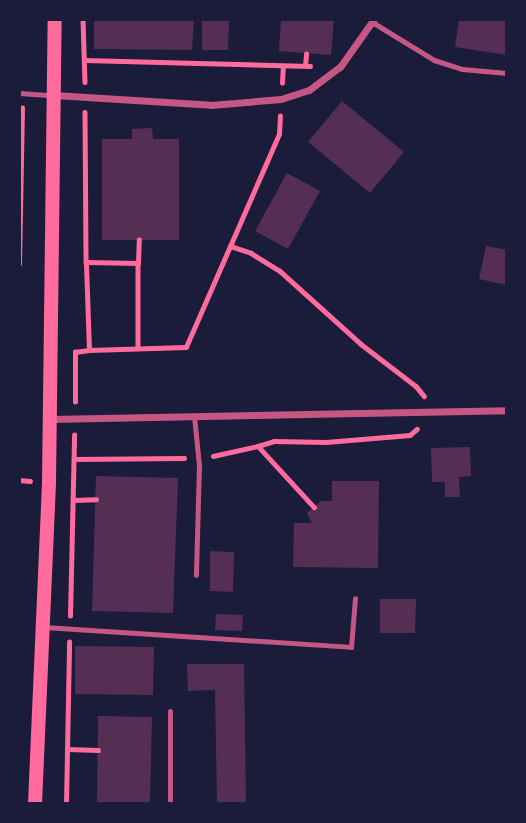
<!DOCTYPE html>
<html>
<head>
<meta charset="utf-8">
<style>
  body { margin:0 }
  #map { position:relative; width:526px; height:823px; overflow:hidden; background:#1b1b3a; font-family:Montserrat,sans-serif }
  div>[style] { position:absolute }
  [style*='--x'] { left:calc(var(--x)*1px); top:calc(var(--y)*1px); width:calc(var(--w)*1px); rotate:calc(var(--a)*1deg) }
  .building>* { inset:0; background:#542f53 }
  .path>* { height:4.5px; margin:-2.25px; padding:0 2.25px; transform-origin:2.25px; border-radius:2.25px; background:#ff6b9d }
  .service>* { height:5px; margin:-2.5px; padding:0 2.5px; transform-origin:2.5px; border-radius:2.5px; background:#c65784 }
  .minor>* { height:7px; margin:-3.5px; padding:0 3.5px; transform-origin:3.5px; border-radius:3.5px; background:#c65784 }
  .secondary>* { height:14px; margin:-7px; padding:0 7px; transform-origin:7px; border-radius:7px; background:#ff6b9d }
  span { translate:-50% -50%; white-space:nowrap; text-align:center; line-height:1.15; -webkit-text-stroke:7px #1b1b3a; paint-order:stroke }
  .frame { position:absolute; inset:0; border:21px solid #1b1b3a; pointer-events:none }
</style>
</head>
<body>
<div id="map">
  <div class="building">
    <i style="clip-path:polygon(94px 19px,194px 19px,192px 50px,94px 49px)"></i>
    <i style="clip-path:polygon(202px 19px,229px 19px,228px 50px,202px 50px)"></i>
    <i style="clip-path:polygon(281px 19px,334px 19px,331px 55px,279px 51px)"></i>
    <i style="clip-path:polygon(459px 19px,507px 19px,507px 55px,455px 47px)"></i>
    <i style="clip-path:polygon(342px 101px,404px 152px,370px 193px,308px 142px)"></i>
    <i style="clip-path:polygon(152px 128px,153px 139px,179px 139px,179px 240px,102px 240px,102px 139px,132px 139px,132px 129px)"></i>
    <i style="clip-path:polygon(287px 173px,320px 191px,288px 249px,255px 231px)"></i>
    <i style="clip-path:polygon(486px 246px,507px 250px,507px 285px,479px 279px)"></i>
    <i style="clip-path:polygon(470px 447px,471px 476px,459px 477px,460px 497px,445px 497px,445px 482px,432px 482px,431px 448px)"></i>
    <i style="clip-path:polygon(96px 476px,178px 478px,173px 613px,92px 611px)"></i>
    <i style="clip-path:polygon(332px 481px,379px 481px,378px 568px,293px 567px,294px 523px,312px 523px,307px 513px,321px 501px,332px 501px)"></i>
    <i style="clip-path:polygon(210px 551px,234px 552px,233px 592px,210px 591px)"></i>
    <i style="clip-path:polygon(380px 599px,416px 599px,415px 633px,380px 633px)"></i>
    <i style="clip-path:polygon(216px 614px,243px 615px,242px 631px,215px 630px)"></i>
    <i style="clip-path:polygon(75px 646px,154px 647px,153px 695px,75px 694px)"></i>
    <i style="clip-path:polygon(187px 664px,244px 664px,246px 804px,217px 804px,215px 690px,188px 691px)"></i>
    <i style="clip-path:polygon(98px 716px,152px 717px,150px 804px,97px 804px)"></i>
  </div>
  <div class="path">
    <i style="--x:83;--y:19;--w:63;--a:88.2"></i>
    <i style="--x:84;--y:60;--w:226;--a:1.5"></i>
    <i style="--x:305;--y:66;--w:12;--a:-85"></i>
    <i style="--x:282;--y:83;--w:17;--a:-87"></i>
    <i style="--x:85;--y:112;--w:150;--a:89.6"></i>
    <i style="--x:86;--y:262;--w:52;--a:1.1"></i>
    <i style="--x:138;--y:263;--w:85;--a:90"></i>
    <i style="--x:230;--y:246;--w:22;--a:18"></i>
    <i style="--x:251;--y:253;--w:34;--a:32"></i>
    <i style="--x:280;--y:271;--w:109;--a:42"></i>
    <i style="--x:361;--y:344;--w:69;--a:37.4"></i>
    <i style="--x:416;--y:386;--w:13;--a:51"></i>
    <i style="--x:138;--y:263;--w:23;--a:-88"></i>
    <i style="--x:19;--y:264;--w:156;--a:-88.9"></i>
    <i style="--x:89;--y:350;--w:97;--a:-1.8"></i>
    <i style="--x:186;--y:347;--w:232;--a:-66.4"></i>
    <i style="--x:279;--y:134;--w:18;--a:-87"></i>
    <i style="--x:75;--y:402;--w:50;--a:-90"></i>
    <i style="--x:75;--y:352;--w:14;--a:-8"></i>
    <i style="--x:89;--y:350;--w:88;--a:-92"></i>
    <i style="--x:258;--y:446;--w:17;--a:-17"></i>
    <i style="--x:274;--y:441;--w:52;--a:1.1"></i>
    <i style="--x:326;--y:442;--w:84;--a:-4.8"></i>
    <i style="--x:410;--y:435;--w:9;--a:-41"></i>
    <i style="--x:213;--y:456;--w:46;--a:-12.5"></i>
    <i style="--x:258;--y:446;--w:83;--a:47.4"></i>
    <i style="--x:74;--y:459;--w:110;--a:-0.5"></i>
    <i style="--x:19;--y:480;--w:11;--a:5"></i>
    <i style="--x:73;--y:500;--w:23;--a:-2"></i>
    <i style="--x:70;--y:616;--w:181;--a:-88.7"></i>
    <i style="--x:67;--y:749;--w:31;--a:2"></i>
    <i style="--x:66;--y:804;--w:162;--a:-88.9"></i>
  </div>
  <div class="service">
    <i style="--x:372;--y:22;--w:73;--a:31.5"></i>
    <i style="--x:434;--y:60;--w:29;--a:18"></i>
    <i style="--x:462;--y:69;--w:45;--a:5.1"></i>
    <i style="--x:19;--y:93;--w:32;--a:4"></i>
    <i style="--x:194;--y:416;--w:49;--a:84.2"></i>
    <i style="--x:199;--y:465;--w:110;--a:91.6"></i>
    <i style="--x:44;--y:627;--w:308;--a:3.7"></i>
    <i style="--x:351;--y:647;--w:49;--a:-85.3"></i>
    <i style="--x:170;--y:804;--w:93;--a:-90"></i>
  </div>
  <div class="minor">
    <i style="--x:54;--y:95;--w:157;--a:3.6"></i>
    <i style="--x:211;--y:105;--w:70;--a:-4.9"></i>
    <i style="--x:281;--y:99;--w:29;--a:-18"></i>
    <i style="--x:309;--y:90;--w:39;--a:-37"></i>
    <i style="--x:340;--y:67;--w:59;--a:-54.7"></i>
    <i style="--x:50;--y:419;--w:457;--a:-1.1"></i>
  </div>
  <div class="secondary">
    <i style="--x:35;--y:804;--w:322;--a:-87.5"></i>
    <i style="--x:49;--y:482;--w:463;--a:-89.3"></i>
  </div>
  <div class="frame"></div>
</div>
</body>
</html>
